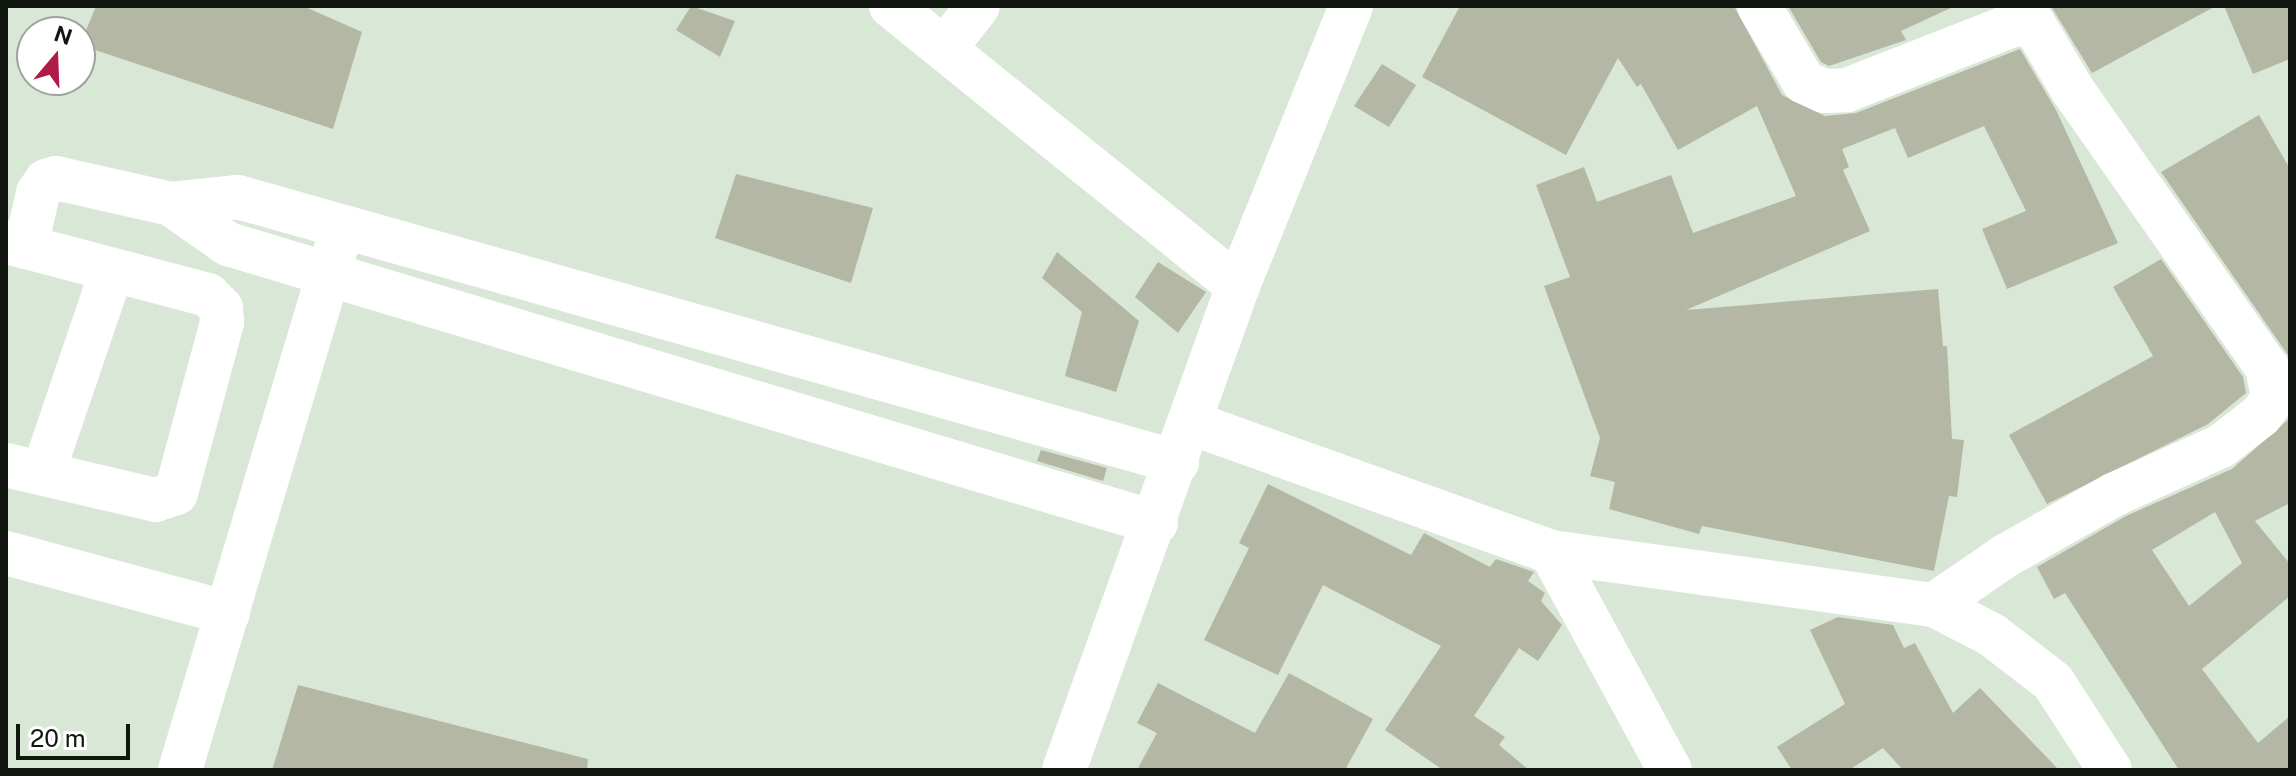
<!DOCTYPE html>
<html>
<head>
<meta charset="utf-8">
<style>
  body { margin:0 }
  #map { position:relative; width:2296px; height:776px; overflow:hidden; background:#d9e7d7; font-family:"Public Sans",sans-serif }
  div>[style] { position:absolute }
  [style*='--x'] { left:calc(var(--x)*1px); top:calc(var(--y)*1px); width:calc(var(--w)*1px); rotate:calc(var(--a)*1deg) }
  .building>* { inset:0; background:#b4b7a4 }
  .minor>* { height:44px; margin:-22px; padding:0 22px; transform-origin:22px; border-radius:22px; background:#fff }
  span { translate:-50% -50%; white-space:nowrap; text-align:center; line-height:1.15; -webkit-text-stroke:6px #fff; paint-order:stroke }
  .frame { position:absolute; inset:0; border:8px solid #111610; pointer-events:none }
  .north { position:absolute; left:16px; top:16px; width:80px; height:80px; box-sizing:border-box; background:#fff; border:2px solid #a0a29f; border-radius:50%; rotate:19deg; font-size:22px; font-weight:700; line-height:32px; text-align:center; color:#111610 }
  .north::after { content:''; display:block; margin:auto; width:28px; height:36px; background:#af1c46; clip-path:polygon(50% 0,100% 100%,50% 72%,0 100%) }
  .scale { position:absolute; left:16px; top:724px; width:114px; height:36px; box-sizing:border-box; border:4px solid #111610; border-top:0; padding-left:10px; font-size:24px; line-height:28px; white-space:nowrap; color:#111610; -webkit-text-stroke:6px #fff; paint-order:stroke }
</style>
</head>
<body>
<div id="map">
  <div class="building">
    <i style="clip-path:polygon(96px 6px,303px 6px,362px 32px,333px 129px,80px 45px)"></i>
    <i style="clip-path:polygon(691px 6px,735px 21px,720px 57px,676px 30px)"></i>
    <i style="clip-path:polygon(1460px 6px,1734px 6px,1782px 95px,1825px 116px,1856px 113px,2020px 49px,2056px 110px,2118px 243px,2007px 289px,1982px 229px,2026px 211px,1984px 126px,1908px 158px,1895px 128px,1842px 149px,1849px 167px,1843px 170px,1870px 231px,1686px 310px,1938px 289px,1943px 346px,1947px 346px,1952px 439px,1964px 440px,1957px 497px,1949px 496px,1934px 571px,1702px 526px,1699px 534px,1609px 509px,1615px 482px,1590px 476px,1600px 438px,1544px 286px,1570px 277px,1536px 185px,1584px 167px,1597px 202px,1671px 175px,1693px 233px,1796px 196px,1757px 106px,1678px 150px,1641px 84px,1637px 87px,1618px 58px,1566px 155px,1422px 77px)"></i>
    <i style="clip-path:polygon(1788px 6px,1955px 6px,1901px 31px,1906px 40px,1829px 66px,1821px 62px)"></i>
    <i style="clip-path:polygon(2051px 6px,2216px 6px,2092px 73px)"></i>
    <i style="clip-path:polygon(2224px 6px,2290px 6px,2290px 59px,2253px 74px)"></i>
    <i style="clip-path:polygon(1382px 64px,1416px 85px,1389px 127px,1354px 106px)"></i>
    <i style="clip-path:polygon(2259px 115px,2290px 169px,2290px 358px,2161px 172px)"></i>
    <i style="clip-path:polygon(736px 174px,873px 208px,851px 283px,715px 238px)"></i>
    <i style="clip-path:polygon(1057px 252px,1139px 321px,1116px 392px,1065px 376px,1082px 312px,1042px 278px)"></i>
    <i style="clip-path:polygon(2161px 259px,2243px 377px,2246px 393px,2208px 424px,2047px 504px,2009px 435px,2153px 356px,2113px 287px)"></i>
    <i style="clip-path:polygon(1158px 262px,1206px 292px,1178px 333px,1135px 297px)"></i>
    <i style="clip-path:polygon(evenodd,2290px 418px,2290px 503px,2255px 521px,2290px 564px,2290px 596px,2202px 669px,2258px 743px,2290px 716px,2290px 770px,2179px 770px,2065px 593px,2054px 599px,2037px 567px,2126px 516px,2232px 469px,2290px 418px,2215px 512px,2242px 563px,2189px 606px,2152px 550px,2215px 512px)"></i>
    <i style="clip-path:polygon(1041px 450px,1107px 468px,1103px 481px,1037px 461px)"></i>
    <i style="clip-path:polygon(1268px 484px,1411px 555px,1424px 533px,1490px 567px,1496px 559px,1534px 572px,1528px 581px,1545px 593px,1541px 601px,1562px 625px,1538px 661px,1519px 648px,1474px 716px,1505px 737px,1499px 745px,1529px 770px,1443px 770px,1385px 730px,1441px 646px,1323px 585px,1278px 675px,1204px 640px,1249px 548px,1239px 543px)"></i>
    <i style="clip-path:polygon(1838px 617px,1893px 625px,1904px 648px,1915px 643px,1953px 713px,1980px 688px,2059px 770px,1903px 770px,1883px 748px,1849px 770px,1792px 770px,1777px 747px,1845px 704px,1810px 630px)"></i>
    <i style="clip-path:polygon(1289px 673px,1373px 719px,1345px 770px,1137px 770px,1157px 733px,1137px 723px,1158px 683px,1255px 733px)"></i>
    <i style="clip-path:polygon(298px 685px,588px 759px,587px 770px,272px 770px)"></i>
  </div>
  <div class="minor">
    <i style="--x:891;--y:6;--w:446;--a:38.9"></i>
    <i style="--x:1759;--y:6;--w:88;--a:59.4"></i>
    <i style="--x:1804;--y:82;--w:22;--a:24"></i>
    <i style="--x:1824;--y:91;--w:23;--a:-2"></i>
    <i style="--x:1847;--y:90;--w:178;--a:-21.4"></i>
    <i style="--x:2013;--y:25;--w:20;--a:-6"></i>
    <i style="--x:2033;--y:23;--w:77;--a:59.4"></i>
    <i style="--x:2072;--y:89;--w:340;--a:55"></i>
    <i style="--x:2267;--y:367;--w:33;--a:79"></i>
    <i style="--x:2273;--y:399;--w:21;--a:127"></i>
    <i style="--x:2260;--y:416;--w:49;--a:142.4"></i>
    <i style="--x:2221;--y:446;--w:116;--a:155.6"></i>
    <i style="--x:2115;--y:494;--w:126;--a:150.6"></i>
    <i style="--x:2005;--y:556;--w:86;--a:145.4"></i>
    <i style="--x:945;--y:48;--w:53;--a:-51.8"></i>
    <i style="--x:171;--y:204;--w:70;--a:35.1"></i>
    <i style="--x:228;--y:244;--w:969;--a:16.73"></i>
    <i style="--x:6;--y:242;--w:21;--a:14"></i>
    <i style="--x:26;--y:247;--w:55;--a:-77.5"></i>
    <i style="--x:38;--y:193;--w:14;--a:-56"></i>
    <i style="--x:46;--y:181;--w:10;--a:-17"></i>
    <i style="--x:56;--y:178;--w:118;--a:12.7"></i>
    <i style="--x:171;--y:204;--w:67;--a:-6"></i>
    <i style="--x:238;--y:197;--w:976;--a:15.76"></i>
    <i style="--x:1191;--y:423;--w:382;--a:19.7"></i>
    <i style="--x:1551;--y:552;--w:387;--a:7.9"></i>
    <i style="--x:1934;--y:605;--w:65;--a:27.3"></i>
    <i style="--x:1992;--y:635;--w:77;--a:37.6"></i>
    <i style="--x:2053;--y:682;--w:105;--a:57.1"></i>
    <i style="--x:6;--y:465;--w:153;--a:13.2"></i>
    <i style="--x:155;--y:500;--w:22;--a:-18"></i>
    <i style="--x:176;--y:493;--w:177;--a:-74.9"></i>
    <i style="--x:222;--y:322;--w:14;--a:-94"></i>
    <i style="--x:221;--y:308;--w:18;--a:-135"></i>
    <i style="--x:208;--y:295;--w:188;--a:-165.2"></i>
    <i style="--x:43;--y:473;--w:214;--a:-71.2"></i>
    <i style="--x:1551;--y:552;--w:248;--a:61.4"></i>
    <i style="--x:6;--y:553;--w:230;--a:15.1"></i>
    <i style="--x:180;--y:770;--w:548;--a:-73.35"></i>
    <i style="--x:1064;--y:770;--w:514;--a:-70.23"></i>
    <i style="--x:1238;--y:286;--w:302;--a:-68"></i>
  </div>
  <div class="frame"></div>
  <div class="north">N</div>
  <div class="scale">20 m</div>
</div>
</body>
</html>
